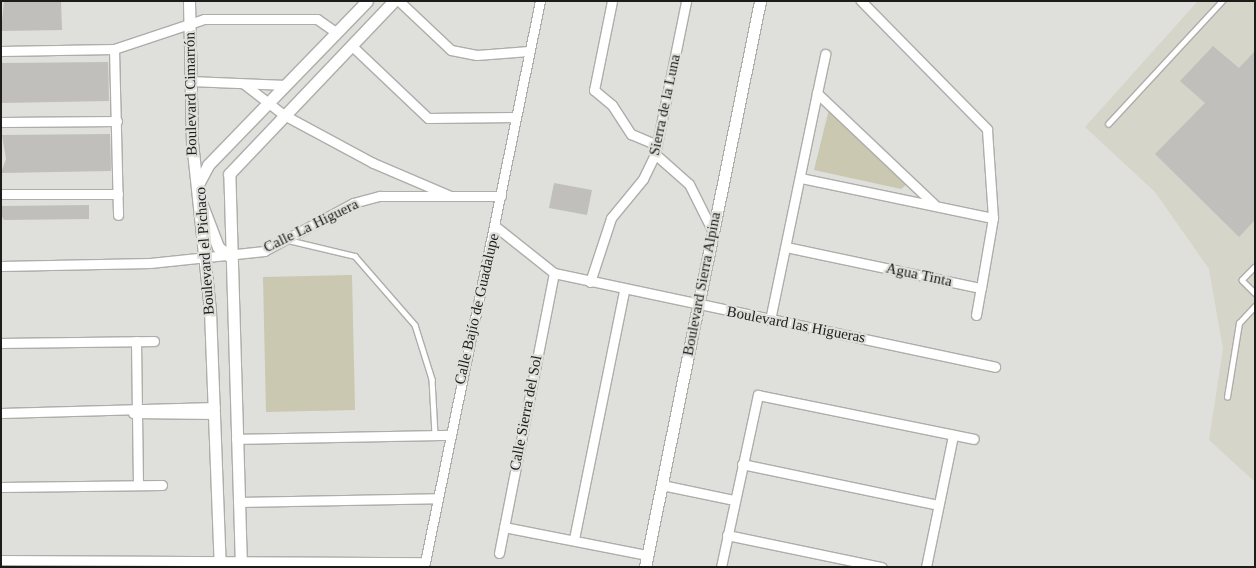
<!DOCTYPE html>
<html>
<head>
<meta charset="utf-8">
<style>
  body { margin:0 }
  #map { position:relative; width:1256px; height:568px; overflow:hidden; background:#dfdfdb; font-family:Georgia,serif }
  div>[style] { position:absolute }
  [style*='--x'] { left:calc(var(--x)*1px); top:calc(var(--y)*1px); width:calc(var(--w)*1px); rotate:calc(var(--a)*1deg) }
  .built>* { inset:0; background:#d6d5ca }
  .green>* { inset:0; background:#cac8b1 }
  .building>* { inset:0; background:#c0bfbc }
  .roads { filter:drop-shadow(1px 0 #aeadaa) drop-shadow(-1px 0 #aeadaa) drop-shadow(0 1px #aeadaa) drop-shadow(0 -1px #aeadaa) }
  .service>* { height:4.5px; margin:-2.25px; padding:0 2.25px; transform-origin:2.25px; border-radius:2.25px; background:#fff }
  .minor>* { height:9px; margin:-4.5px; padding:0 4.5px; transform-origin:4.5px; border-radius:4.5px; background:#fff }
  .tertiary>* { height:11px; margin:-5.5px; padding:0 5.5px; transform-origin:5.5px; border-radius:5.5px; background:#fff }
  span { translate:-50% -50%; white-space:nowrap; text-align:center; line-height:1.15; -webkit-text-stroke:4.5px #dfdfdb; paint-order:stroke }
  .street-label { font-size:15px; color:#1c1c1b }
  .frame { position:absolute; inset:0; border:2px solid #1c1c1b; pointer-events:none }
</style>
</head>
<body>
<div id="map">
  <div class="built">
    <i style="clip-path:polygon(1198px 1px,1255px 1px,1255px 482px,1209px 440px,1223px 349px,1209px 269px,1155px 192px,1085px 127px)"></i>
  </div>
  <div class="green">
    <i style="clip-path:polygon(829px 109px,907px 184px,901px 189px,814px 170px)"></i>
    <i style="clip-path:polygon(352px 275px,355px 410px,266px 412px,263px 277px)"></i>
  </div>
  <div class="building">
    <i style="clip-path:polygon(4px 1px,61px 1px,62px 30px,1px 31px)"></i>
    <i style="clip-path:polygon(1213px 46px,1239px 68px,1255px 51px,1255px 220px,1239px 237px,1155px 154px,1205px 103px,1180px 81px)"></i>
    <i style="clip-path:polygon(108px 62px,109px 101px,1px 103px,1px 63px)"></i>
    <i style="clip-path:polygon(110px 134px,111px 171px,1px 173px,6px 159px,2px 135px)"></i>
    <i style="clip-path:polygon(554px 183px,592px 190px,587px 215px,549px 208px)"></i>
    <i style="clip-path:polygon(89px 205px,89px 219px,4px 220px,1px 215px,1px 206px)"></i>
  </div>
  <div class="roads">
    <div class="service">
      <i style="--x:1108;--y:124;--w:168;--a:-47.2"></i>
      <i style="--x:288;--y:240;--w:69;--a:13.4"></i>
      <i style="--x:355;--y:256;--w:91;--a:49"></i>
      <i style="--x:415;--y:325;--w:57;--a:72.5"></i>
      <i style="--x:432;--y:379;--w:56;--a:86.9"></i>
      <i style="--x:1255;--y:267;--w:18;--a:135"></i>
      <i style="--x:1242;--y:280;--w:18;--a:45"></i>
      <i style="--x:1227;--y:397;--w:75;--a:-80.8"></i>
      <i style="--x:1239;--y:323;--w:23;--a:-47"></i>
    </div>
    <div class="minor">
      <i style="--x:399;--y:1;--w:71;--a:43.3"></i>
      <i style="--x:451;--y:50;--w:26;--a:11"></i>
      <i style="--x:477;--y:55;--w:52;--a:-4.4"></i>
      <i style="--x:612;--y:1;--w:91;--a:101.4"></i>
      <i style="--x:594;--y:90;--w:23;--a:40"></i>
      <i style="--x:612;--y:105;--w:35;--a:57"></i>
      <i style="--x:631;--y:134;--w:28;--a:23"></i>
      <i style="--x:351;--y:45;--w:106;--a:43.5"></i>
      <i style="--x:428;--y:118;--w:87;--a:-0.7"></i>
      <i style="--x:114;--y:49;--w:166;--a:88.6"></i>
      <i style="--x:1;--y:51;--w:113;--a:-1"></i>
      <i style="--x:114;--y:49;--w:95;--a:-18.4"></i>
      <i style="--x:204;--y:19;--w:113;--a:0"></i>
      <i style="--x:317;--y:19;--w:24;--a:35"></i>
      <i style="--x:190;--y:81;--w:96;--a:2.4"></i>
      <i style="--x:244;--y:84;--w:51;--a:37.8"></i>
      <i style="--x:284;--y:115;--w:101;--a:28.3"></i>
      <i style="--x:373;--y:163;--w:82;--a:23.1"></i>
      <i style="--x:817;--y:93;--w:40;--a:-78"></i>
      <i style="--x:1;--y:122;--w:116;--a:-0.5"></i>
      <i style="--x:655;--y:154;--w:45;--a:41.4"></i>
      <i style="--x:689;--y:184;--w:54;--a:63.4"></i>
      <i style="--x:801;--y:178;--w:196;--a:11.8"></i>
      <i style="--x:1;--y:194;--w:117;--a:0"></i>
      <i style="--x:495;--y:226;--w:75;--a:38.5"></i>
      <i style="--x:554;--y:273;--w:451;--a:12"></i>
      <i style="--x:786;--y:247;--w:199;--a:11.9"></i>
      <i style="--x:981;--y:288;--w:71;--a:-80.3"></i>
      <i style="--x:993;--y:218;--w:89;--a:-93.9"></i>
      <i style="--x:987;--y:129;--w:180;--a:-134.5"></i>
      <i style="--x:1;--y:266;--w:149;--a:-1.2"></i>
      <i style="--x:150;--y:263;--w:115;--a:-6"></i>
      <i style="--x:264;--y:251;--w:101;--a:-28.3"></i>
      <i style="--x:353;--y:203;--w:28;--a:-15"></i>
      <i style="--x:380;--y:196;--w:121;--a:0"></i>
      <i style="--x:590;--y:282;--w:67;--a:-71.8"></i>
      <i style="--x:611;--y:218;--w:50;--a:-50.6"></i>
      <i style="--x:643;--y:179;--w:28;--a:-64"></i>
      <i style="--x:655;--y:154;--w:156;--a:-78.5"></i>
      <i style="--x:976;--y:315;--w:27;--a:-80"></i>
      <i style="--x:770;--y:320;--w:232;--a:-78.3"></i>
      <i style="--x:817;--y:93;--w:161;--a:43.5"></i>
      <i style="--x:136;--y:341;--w:144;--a:89.2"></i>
      <i style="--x:1;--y:343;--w:153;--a:-0.7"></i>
      <i style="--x:1;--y:413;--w:214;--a:-1.6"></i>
      <i style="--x:133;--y:413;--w:82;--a:0.7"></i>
      <i style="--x:236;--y:439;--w:214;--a:-1.1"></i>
      <i style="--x:742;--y:464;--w:200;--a:11.8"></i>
      <i style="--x:662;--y:485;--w:74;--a:11.8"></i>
      <i style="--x:1;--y:487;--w:161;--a:-0.7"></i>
      <i style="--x:238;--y:502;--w:200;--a:-1.1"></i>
      <i style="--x:504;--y:527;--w:146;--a:11.1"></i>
      <i style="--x:727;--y:535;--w:158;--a:11.7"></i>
      <i style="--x:574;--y:539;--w:254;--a:-78.6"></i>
      <i style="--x:499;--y:553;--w:285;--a:-78.9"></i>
      <i style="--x:1;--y:560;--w:424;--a:0.3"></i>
      <i style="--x:424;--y:567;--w:578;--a:-78.42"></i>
      <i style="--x:721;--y:567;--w:176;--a:-77.9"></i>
      <i style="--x:758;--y:395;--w:220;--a:11.5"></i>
      <i style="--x:926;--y:567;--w:135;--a:-78.4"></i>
    </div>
    <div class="tertiary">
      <i style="--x:189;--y:1;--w:141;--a:88.8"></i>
      <i style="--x:192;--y:142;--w:170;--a:83.9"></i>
      <i style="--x:210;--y:311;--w:256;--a:87.8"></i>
      <i style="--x:197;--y:186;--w:24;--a:-62"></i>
      <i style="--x:208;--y:165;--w:228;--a:-45.9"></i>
      <i style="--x:202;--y:205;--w:45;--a:69.1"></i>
      <i style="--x:218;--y:247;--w:13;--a:39"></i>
      <i style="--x:241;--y:567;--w:393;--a:-91.7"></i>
      <i style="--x:229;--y:174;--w:239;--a:-46.4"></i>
      <i style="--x:645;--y:567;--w:578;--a:-78.51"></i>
    </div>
  </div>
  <div class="street-label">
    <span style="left:191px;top:94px;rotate:-91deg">Boulevard Cimarrón</span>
    <span style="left:665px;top:105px;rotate:-78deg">Sierra de la Luna</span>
    <span style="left:311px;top:226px;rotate:-26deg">Calle La Higuera</span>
    <span style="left:205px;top:251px;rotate:-94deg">Boulevard el Pichaco</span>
    <span style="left:919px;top:275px;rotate:12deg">Agua Tinta</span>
    <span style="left:702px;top:284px;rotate:-79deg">Boulevard Sierra Alpina</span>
    <span style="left:477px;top:309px;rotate:-77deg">Calle Bajío de Guadalupe</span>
    <span style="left:796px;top:325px;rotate:11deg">Boulevard las Higueras</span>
    <span style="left:526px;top:413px;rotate:-79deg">Calle Sierra del Sol</span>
  </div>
  <div class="frame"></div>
</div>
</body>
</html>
